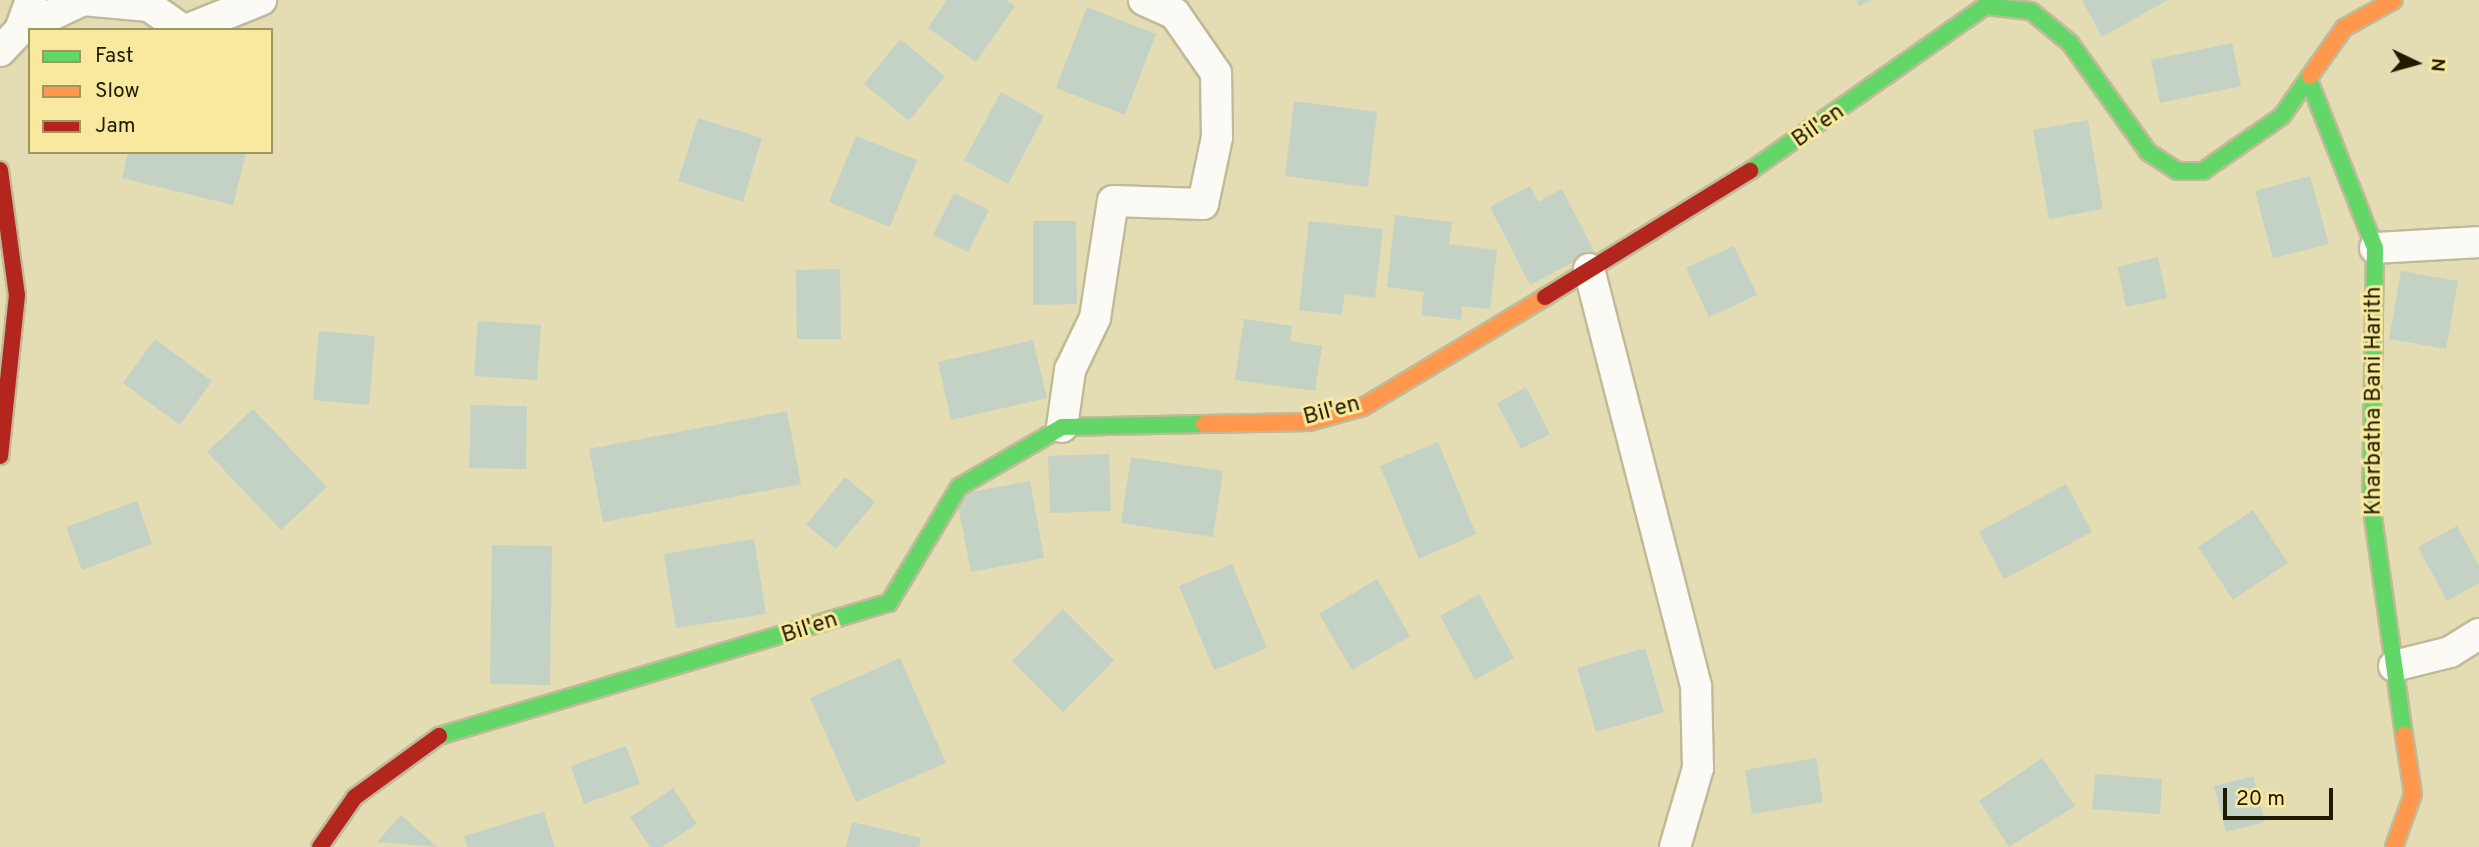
<!DOCTYPE html>
<html>
<head>
<meta charset="utf-8">
<style>
  body { margin:0 }
  #map { position:relative; width:2479px; height:847px; overflow:hidden; background:#e4dcb3; font-family:Overpass,sans-serif }
  div>[style] { position:absolute }
  [style*='--x'] { left:calc(var(--x)*1px); top:calc(var(--y)*1px); width:calc(var(--w)*1px); rotate:calc(var(--a)*1deg) }
  .building>* { inset:0; background:#c4d2c5 }
  .roads { filter:drop-shadow(2px 0 #c1ba99) drop-shadow(-2px 0 #c1ba99) drop-shadow(0 2px #c1ba99) drop-shadow(0 -2px #c1ba99) }
  .street>* { height:30px; margin:-15px; padding:0 15px; transform-origin:15px; border-radius:15px; background:#fbfaf4 }
  .fast>* { height:16px; margin:-8px; padding:0 8px; transform-origin:8px; border-radius:8px; background:#63d668 }
  .slow>* { height:16px; margin:-8px; padding:0 8px; transform-origin:8px; border-radius:8px; background:#ff974d }
  .jam>* { height:16px; margin:-8px; padding:0 8px; transform-origin:8px; border-radius:8px; background:#b3261e }
  span { translate:-50% -50%; white-space:nowrap; text-align:center; line-height:1.15; -webkit-text-stroke:6px #f8e99f; paint-order:stroke }
  .street-label { font-size:23px; color:#201a00 }
  .legend { position:absolute; left:28px; top:28px; width:245px; height:126px; box-sizing:border-box; background:#f8e99f; border:2px solid #a2965f; margin:0; padding:9px 12px; list-style:none; font-size:21px; color:#201a00 }
  .legend li { display:flex; align-items:center; gap:14px; height:35px }
  .legend b { width:35px; border:2px solid #a2965f }
  .north { position:absolute; left:2381px; top:28px; width:70px; height:70px; -webkit-text-stroke:5px #f8e99f; paint-order:stroke; rotate:95deg; font-size:19px; font-weight:700; line-height:28px; text-align:center; color:#201a00 }
  .north::after { content:''; display:block; margin:auto; width:24px; height:32px; background:#201a00; clip-path:polygon(50% 0,100% 100%,50% 72%,0 100%) }
  .scale { position:absolute; left:2223px; top:788px; width:110px; height:32px; box-sizing:border-box; border:4px solid #201a00; border-top:0; padding-left:9px; font-size:21px; line-height:24px; white-space:nowrap; color:#201a00; -webkit-text-stroke:5px #f8e99f; paint-order:stroke }
</style>
</head>
<body>
<div id="map">
  <div class="building">
    <i style="clip-path:polygon(947px 0,1006px 0,1015px 6px,976px 62px,928px 28px)"></i>
    <i style="clip-path:polygon(1856px 0,1872px 0,1859px 6px)"></i>
    <i style="clip-path:polygon(2082px 0,2168px 0,2102px 37px)"></i>
    <i style="clip-path:polygon(1087px 7px,1156px 34px,1125px 115px,1056px 88px)"></i>
    <i style="clip-path:polygon(900px 39px,945px 76px,909px 121px,864px 84px)"></i>
    <i style="clip-path:polygon(2232px 43px,2241px 86px,2160px 103px,2151px 60px)"></i>
    <i style="clip-path:polygon(1001px 92px,1044px 116px,1008px 184px,964px 160px)"></i>
    <i style="clip-path:polygon(1294px 101px,1377px 112px,1368px 187px,1285px 176px)"></i>
    <i style="clip-path:polygon(698px 118px,762px 138px,743px 202px,678px 181px)"></i>
    <i style="clip-path:polygon(2088px 120px,2103px 209px,2049px 219px,2033px 130px)"></i>
    <i style="clip-path:polygon(856px 136px,917px 160px,890px 227px,829px 202px)"></i>
    <i style="clip-path:polygon(128px 152px,246px 152px,233px 205px,122px 178px)"></i>
    <i style="clip-path:polygon(2310px 176px,2329px 244px,2273px 258px,2255px 191px)"></i>
    <i style="clip-path:polygon(1530px 186px,1538px 202px,1562px 189px,1594px 251px,1530px 285px,1490px 207px)"></i>
    <i style="clip-path:polygon(954px 193px,989px 210px,968px 252px,933px 235px)"></i>
    <i style="clip-path:polygon(1395px 215px,1452px 222px,1449px 244px,1497px 250px,1490px 309px,1462px 306px,1461px 320px,1421px 315px,1424px 292px,1387px 287px)"></i>
    <i style="clip-path:polygon(1033px 221px,1076px 221px,1077px 304px,1033px 305px)"></i>
    <i style="clip-path:polygon(1309px 221px,1383px 229px,1375px 298px,1345px 294px,1342px 315px,1299px 310px)"></i>
    <i style="clip-path:polygon(1734px 246px,1757px 295px,1709px 317px,1686px 268px)"></i>
    <i style="clip-path:polygon(2158px 257px,2167px 298px,2126px 307px,2118px 267px)"></i>
    <i style="clip-path:polygon(840px 269px,841px 339px,797px 339px,796px 270px)"></i>
    <i style="clip-path:polygon(2401px 271px,2458px 281px,2446px 349px,2389px 339px)"></i>
    <i style="clip-path:polygon(1244px 319px,1292px 326px,1290px 341px,1322px 346px,1315px 391px,1235px 380px)"></i>
    <i style="clip-path:polygon(478px 321px,541px 325px,537px 380px,474px 376px)"></i>
    <i style="clip-path:polygon(319px 331px,375px 336px,369px 405px,313px 400px)"></i>
    <i style="clip-path:polygon(155px 339px,212px 381px,180px 425px,123px 383px)"></i>
    <i style="clip-path:polygon(1033px 340px,1047px 398px,951px 420px,938px 362px)"></i>
    <i style="clip-path:polygon(1526px 387px,1550px 434px,1521px 449px,1497px 403px)"></i>
    <i style="clip-path:polygon(471px 405px,527px 406px,526px 469px,469px 468px)"></i>
    <i style="clip-path:polygon(253px 409px,327px 487px,281px 530px,207px 452px)"></i>
    <i style="clip-path:polygon(787px 411px,801px 484px,603px 522px,589px 449px)"></i>
    <i style="clip-path:polygon(1438px 442px,1476px 534px,1419px 559px,1380px 466px)"></i>
    <i style="clip-path:polygon(1109px 454px,1111px 511px,1050px 513px,1048px 456px)"></i>
    <i style="clip-path:polygon(1131px 457px,1223px 471px,1213px 537px,1121px 523px)"></i>
    <i style="clip-path:polygon(845px 477px,875px 502px,836px 549px,806px 525px)"></i>
    <i style="clip-path:polygon(1030px 481px,1044px 558px,971px 572px,956px 495px)"></i>
    <i style="clip-path:polygon(2066px 484px,2092px 532px,2004px 579px,1979px 532px)"></i>
    <i style="clip-path:polygon(137px 501px,152px 544px,82px 570px,66px 527px)"></i>
    <i style="clip-path:polygon(2253px 510px,2288px 563px,2233px 600px,2198px 547px)"></i>
    <i style="clip-path:polygon(2457px 526px,2479px 566px,2479px 583px,2447px 601px,2418px 547px)"></i>
    <i style="clip-path:polygon(754px 539px,766px 614px,676px 628px,664px 554px)"></i>
    <i style="clip-path:polygon(492px 545px,552px 546px,550px 685px,490px 684px)"></i>
    <i style="clip-path:polygon(1232px 564px,1267px 648px,1214px 670px,1179px 586px)"></i>
    <i style="clip-path:polygon(1377px 579px,1410px 636px,1352px 670px,1319px 614px)"></i>
    <i style="clip-path:polygon(1479px 594px,1514px 658px,1475px 680px,1440px 616px)"></i>
    <i style="clip-path:polygon(1063px 609px,1114px 660px,1063px 712px,1012px 661px)"></i>
    <i style="clip-path:polygon(1645px 648px,1664px 712px,1596px 732px,1577px 668px)"></i>
    <i style="clip-path:polygon(900px 658px,946px 763px,856px 802px,810px 698px)"></i>
    <i style="clip-path:polygon(626px 746px,640px 784px,584px 804px,571px 766px)"></i>
    <i style="clip-path:polygon(1816px 758px,1823px 802px,1752px 814px,1745px 770px)"></i>
    <i style="clip-path:polygon(2042px 758px,2075px 806px,2009px 847px,1979px 801px)"></i>
    <i style="clip-path:polygon(2095px 774px,2162px 779px,2160px 814px,2092px 809px)"></i>
    <i style="clip-path:polygon(2253px 776px,2265px 822px,2226px 832px,2214px 786px)"></i>
    <i style="clip-path:polygon(673px 788px,697px 824px,662px 847px,650px 847px,630px 817px)"></i>
    <i style="clip-path:polygon(544px 812px,555px 847px,467px 847px,464px 836px)"></i>
    <i style="clip-path:polygon(401px 815px,437px 847px,377px 842px)"></i>
    <i style="clip-path:polygon(852px 822px,921px 838px,919px 847px,846px 847px)"></i>
  </div>
  <div class="roads">
    <div class="street">
      <i style="--x:20;--y:30;--w:70;--a:-25.5"></i>
      <i style="--x:83;--y:0;--w:66;--a:5.2"></i>
      <i style="--x:149;--y:6;--w:42;--a:35.2"></i>
      <i style="--x:186;--y:30;--w:81;--a:-21.8"></i>
      <i style="--x:0;--y:51;--w:29;--a:-46"></i>
      <i style="--x:20;--y:30;--w:32;--a:-70"></i>
      <i style="--x:2375;--y:248;--w:104;--a:-3.3"></i>
      <i style="--x:1589;--y:269;--w:431;--a:75.6"></i>
      <i style="--x:1696;--y:686;--w:82;--a:88.6"></i>
      <i style="--x:1698;--y:768;--w:82;--a:106.2"></i>
      <i style="--x:1062;--y:427;--w:58;--a:-82"></i>
      <i style="--x:1070;--y:370;--w:58;--a:-64.3"></i>
      <i style="--x:1095;--y:318;--w:118;--a:-81.3"></i>
      <i style="--x:1113;--y:201;--w:90;--a:1.9"></i>
      <i style="--x:1203;--y:204;--w:68;--a:-78.2"></i>
      <i style="--x:1217;--y:137;--w:64;--a:-90.9"></i>
      <i style="--x:1216;--y:73;--w:72;--a:-124.8"></i>
      <i style="--x:1175;--y:14;--w:34;--a:-156"></i>
      <i style="--x:2394;--y:666;--w:58;--a:-14"></i>
      <i style="--x:2450;--y:652;--w:34;--a:-32"></i>
    </div>
    <div class="fast">
      <i style="--x:2310;--y:83;--w:177;--a:68.5"></i>
      <i style="--x:2375;--y:248;--w:255;--a:90.9"></i>
      <i style="--x:2371;--y:503;--w:234;--a:81.9"></i>
      <i style="--x:1750;--y:171;--w:288;--a:-35"></i>
      <i style="--x:1986;--y:6;--w:45;--a:6.3"></i>
      <i style="--x:2031;--y:11;--w:50;--a:39.4"></i>
      <i style="--x:2070;--y:43;--w:134;--a:54.4"></i>
      <i style="--x:2148;--y:152;--w:35;--a:33"></i>
      <i style="--x:2177;--y:171;--w:26;--a:0"></i>
      <i style="--x:2203;--y:171;--w:96;--a:-34.8"></i>
      <i style="--x:2282;--y:116;--w:49;--a:-55"></i>
      <i style="--x:439;--y:736;--w:469;--a:-16.5"></i>
      <i style="--x:889;--y:603;--w:135;--a:-58.9"></i>
      <i style="--x:959;--y:487;--w:119;--a:-30.2"></i>
      <i style="--x:1062;--y:427;--w:142;--a:-1.2"></i>
    </div>
    <div class="slow">
      <i style="--x:2310;--y:76;--w:59;--a:-54.7"></i>
      <i style="--x:2344;--y:28;--w:57;--a:-29.2"></i>
      <i style="--x:1204;--y:424;--w:105;--a:-1.1"></i>
      <i style="--x:1309;--y:422;--w:56;--a:-15.5"></i>
      <i style="--x:1363;--y:407;--w:213;--a:-31.1"></i>
      <i style="--x:2394;--y:847;--w:56;--a:-70.3"></i>
      <i style="--x:2413;--y:794;--w:60;--a:-98.7"></i>
    </div>
    <div class="jam">
      <i style="--x:0;--y:170;--w:126;--a:82.3"></i>
      <i style="--x:17;--y:295;--w:162;--a:96"></i>
      <i style="--x:1545;--y:297;--w:241;--a:-31.6"></i>
      <i style="--x:320;--y:847;--w:61;--a:-55"></i>
      <i style="--x:355;--y:797;--w:104;--a:-36"></i>
    </div>
  </div>
  <div class="street-label">
    <span style="left:1819px;top:127px;rotate:-35deg">Bil'en</span>
    <span style="left:2375px;top:401px;rotate:-90deg">Kharbatha Bani Harith</span>
    <span style="left:1332px;top:412px;rotate:-15deg">Bil'en</span>
    <span style="left:810px;top:629px;rotate:-18deg">Bil'en</span>
  </div>
  <ul class="legend">
  <li><b style="height:9px;background:#63d668"></b>Fast</li>
  <li><b style="height:9px;background:#ff974d"></b>Slow</li>
  <li><b style="height:9px;background:#b3261e"></b>Jam</li>
  </ul>
  <div class="north">N</div>
  <div class="scale">20 m</div>
</div>
</body>
</html>
